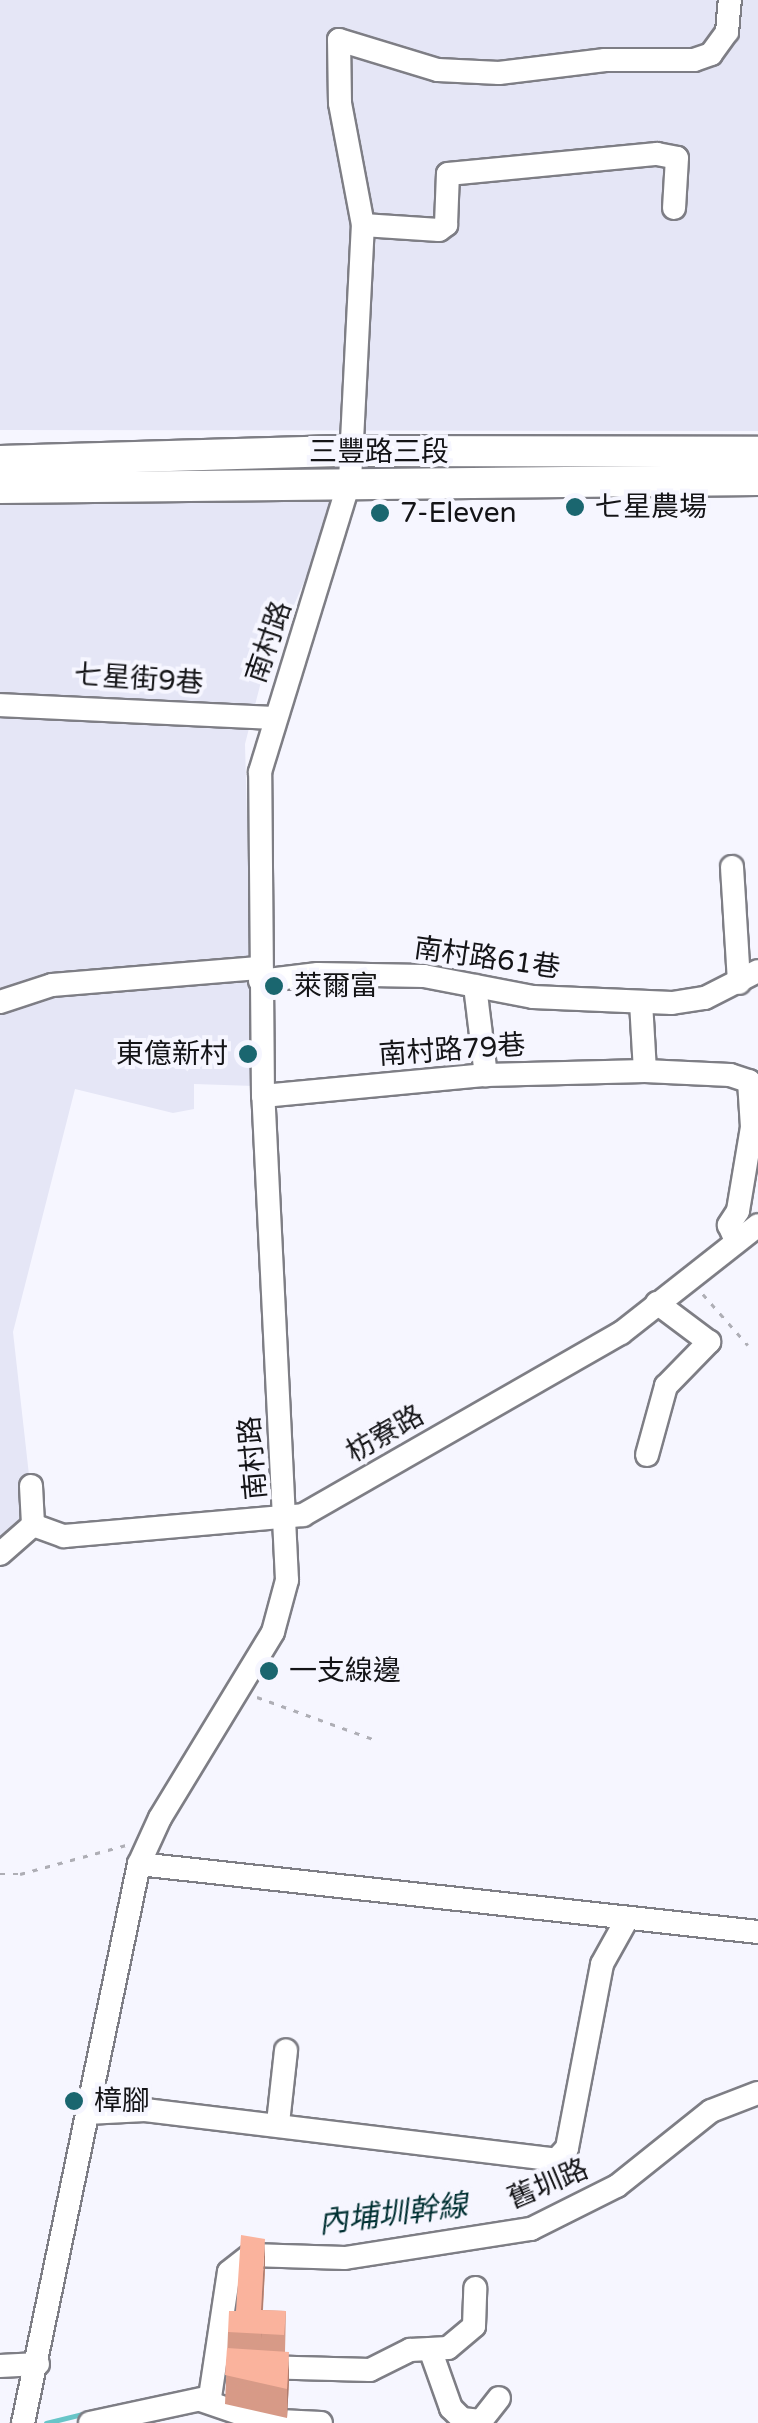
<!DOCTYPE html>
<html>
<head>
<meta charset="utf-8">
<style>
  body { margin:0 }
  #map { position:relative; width:758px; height:2423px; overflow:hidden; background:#f6f6ff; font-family:"Varela Round","Noto Sans TC",sans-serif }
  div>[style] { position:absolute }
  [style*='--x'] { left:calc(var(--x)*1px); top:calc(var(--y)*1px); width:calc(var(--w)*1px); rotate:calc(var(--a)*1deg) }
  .built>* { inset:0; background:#e5e6f6 }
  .stream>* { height:5px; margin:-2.5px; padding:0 2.5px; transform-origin:2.5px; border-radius:2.5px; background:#67c5c8 }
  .path>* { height:2.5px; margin-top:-1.25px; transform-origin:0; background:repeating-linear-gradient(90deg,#aeaeb5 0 5px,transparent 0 13px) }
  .roads { filter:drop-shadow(2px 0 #7e7e85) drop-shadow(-2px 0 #7e7e85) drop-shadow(0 2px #7e7e85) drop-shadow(0 -2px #7e7e85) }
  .minor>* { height:22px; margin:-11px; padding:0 11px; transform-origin:11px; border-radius:11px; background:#fff }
  .major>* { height:30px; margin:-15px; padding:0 15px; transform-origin:15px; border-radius:15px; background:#fff }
  .wall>* { inset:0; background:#d79a87 }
  .shaded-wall>* { inset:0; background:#af7d6e }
  .building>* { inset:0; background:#fab39d }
  .dots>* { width:28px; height:28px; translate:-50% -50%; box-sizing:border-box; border:5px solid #f6f6ff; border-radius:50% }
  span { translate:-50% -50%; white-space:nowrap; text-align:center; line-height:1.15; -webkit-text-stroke:8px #f6f6ff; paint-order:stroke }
  .street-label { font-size:28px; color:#141417 }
  .poi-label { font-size:28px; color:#141417 }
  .left { translate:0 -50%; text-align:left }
  .right { translate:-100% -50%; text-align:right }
  .water-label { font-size:30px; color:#003032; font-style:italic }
</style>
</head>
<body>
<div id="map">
  <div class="built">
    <i style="clip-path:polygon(0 0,758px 0,758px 431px,0 430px)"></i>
    <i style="clip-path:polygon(280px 494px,344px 502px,338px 544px,311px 566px,262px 678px,245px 744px,254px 1086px,194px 1084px,194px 1109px,173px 1113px,75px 1089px,13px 1332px,33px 1511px,0 1548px,0 503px)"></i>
  </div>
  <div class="stream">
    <i style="--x:131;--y:2403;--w:54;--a:-11.7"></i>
    <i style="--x:46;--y:2423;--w:41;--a:-14"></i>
  </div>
  <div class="path">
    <i style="--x:703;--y:1294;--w:68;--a:48.6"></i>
    <i style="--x:257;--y:1697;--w:123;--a:19.9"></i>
    <i style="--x:0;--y:1874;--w:20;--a:0"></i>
    <i style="--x:20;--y:1874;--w:110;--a:-15.3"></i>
  </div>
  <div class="roads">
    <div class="minor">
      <i style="--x:363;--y:225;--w:76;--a:3.8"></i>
      <i style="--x:439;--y:230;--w:9;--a:-36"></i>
      <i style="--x:446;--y:225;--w:51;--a:-87.8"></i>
      <i style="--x:448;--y:174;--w:210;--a:-5.5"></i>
      <i style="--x:657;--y:154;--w:20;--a:11"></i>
      <i style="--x:677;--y:158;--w:50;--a:93.4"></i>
      <i style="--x:0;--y:705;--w:274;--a:2.7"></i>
      <i style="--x:732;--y:867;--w:116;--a:86.5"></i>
      <i style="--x:260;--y:981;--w:58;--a:-6.9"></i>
      <i style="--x:318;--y:974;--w:106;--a:1.1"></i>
      <i style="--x:424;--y:976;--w:111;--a:10.9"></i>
      <i style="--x:533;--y:997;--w:139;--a:2.5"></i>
      <i style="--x:672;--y:1003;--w:33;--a:-9"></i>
      <i style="--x:705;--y:998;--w:59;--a:-27"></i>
      <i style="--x:475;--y:986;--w:90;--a:83"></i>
      <i style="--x:0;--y:1002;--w:55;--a:-18.1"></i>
      <i style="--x:52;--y:985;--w:210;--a:-4.7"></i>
      <i style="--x:641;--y:1002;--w:69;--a:86.7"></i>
      <i style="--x:645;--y:1071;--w:85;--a:2.7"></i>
      <i style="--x:730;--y:1075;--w:20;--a:18"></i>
      <i style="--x:749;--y:1081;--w:46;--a:86.3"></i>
      <i style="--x:752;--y:1127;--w:85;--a:99.5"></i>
      <i style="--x:738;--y:1211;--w:17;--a:123"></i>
      <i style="--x:729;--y:1225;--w:17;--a:66"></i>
      <i style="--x:263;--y:1096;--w:224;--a:-5.4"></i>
      <i style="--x:486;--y:1075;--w:159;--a:-1.4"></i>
      <i style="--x:647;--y:1455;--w:72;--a:-74.6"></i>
      <i style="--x:666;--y:1386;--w:62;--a:-45.7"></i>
      <i style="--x:709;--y:1342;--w:65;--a:-143.1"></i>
      <i style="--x:31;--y:1486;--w:39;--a:87"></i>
      <i style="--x:0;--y:1554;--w:44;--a:-41.3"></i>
      <i style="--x:33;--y:1525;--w:33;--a:20"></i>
      <i style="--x:64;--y:1536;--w:240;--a:-5"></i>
      <i style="--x:303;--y:1515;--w:366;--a:-29.8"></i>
      <i style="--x:621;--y:1333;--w:174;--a:-38.2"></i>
      <i style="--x:139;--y:1864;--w:623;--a:6.27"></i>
      <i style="--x:87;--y:2113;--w:58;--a:-3"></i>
      <i style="--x:145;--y:2110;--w:414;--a:6.9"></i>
      <i style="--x:556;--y:2160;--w:16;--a:-47"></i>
      <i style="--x:567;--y:2148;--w:187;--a:-79.2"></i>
      <i style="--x:602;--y:1964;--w:49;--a:-60.8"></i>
      <i style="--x:278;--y:2123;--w:73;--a:-83.7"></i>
      <i style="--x:430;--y:2349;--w:63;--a:70.4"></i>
      <i style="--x:451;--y:2408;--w:16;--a:45"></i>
      <i style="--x:462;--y:2419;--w:19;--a:6"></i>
      <i style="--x:481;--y:2421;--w:29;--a:-52"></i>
      <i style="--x:0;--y:2366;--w:38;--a:-3"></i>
      <i style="--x:260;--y:2367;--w:110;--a:1.6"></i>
      <i style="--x:370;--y:2370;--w:45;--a:-26.6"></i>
      <i style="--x:410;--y:2350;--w:38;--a:-3"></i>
      <i style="--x:448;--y:2348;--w:34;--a:-40"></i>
      <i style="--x:474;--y:2326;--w:38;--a:-88"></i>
      <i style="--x:201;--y:2400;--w:61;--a:19"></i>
      <i style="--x:259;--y:2420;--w:62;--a:2.8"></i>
      <i style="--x:23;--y:2423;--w:571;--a:-78.28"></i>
      <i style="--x:139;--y:1864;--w:51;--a:-65.5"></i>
      <i style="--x:160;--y:1818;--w:218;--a:-58.7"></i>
      <i style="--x:273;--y:1632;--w:54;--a:-74.9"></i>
      <i style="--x:287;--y:1580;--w:485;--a:-92.8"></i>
      <i style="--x:263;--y:1096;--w:324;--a:-90.5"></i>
      <i style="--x:260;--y:772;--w:306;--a:-72.9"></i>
      <i style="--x:350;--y:480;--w:255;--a:-87.1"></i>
      <i style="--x:363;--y:225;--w:124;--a:-100.7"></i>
      <i style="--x:340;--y:103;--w:63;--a:-90.9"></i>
      <i style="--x:339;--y:40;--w:103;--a:16.9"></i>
      <i style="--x:438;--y:70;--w:61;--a:2.8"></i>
      <i style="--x:499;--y:73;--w:107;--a:-7"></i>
      <i style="--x:605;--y:60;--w:89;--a:0"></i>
      <i style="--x:694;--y:60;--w:18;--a:-19"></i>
      <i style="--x:711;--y:54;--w:27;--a:-54"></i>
      <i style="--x:727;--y:32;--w:32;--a:-85"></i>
      <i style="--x:90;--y:2423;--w:123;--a:-12.2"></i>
      <i style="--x:210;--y:2397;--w:126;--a:-81.4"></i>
      <i style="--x:229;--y:2272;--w:28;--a:-38"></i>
      <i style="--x:251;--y:2255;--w:94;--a:1.8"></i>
      <i style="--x:345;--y:2258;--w:188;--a:-8.9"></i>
      <i style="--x:531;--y:2229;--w:96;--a:-26.6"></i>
      <i style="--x:617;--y:2186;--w:120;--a:-38.6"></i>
      <i style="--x:711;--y:2111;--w:50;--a:-21"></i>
    </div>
    <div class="major">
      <i style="--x:0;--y:461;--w:347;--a:-1.7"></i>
      <i style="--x:347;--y:451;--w:411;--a:0.1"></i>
      <i style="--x:0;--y:488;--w:758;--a:-0.6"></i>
    </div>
  </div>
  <div class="wall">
    <i style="clip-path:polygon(265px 2268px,263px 2310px,286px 2311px,285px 2352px,289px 2381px,287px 2418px,225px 2404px,228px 2332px,236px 2311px)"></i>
  </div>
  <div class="shaded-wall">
    <i style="clip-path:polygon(265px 2239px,265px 2268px,261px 2339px,261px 2310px)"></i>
    <i style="clip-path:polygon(289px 2352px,289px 2381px,287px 2418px,287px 2389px)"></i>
  </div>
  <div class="building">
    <i style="clip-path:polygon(241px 2235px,265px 2239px,261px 2310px,286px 2311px,284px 2335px,228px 2332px,229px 2311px,236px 2311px)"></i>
    <i style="clip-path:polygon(227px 2348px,289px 2352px,287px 2389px,225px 2375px)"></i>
  </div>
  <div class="dots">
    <i style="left:575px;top:507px;background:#1a666f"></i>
    <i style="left:380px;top:513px;background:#1a666f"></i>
    <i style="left:274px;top:986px;background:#1a666f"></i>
    <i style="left:248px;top:1054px;background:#1a666f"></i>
    <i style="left:269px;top:1671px;background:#1a666f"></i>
    <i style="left:74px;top:2101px;background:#1a666f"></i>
  </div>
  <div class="street-label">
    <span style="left:379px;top:452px">三豐路三段</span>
    <span style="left:269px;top:642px;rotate:-71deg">南村路</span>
    <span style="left:139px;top:679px;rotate:4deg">七星街9巷</span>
    <span style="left:487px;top:958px;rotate:8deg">南村路61巷</span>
    <span style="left:452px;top:1050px;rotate:-4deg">南村路79巷</span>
    <span style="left:385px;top:1434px;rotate:-30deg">枋寮路</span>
    <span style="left:253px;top:1458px;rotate:-95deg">南村路</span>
    <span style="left:548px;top:2184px;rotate:-23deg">舊圳路</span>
  </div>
  <div class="poi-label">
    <span class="left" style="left:595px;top:507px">七星農場</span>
    <span class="left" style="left:400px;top:513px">7-Eleven</span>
    <span class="left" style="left:294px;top:986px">萊爾富</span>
    <span class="right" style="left:228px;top:1054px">東億新村</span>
    <span class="left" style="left:289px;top:1671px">一支線邊</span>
    <span class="left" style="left:94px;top:2101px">樟腳</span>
  </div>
  <div class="water-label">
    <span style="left:393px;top:2215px;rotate:-7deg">內埔圳幹線</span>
  </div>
</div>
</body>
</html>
